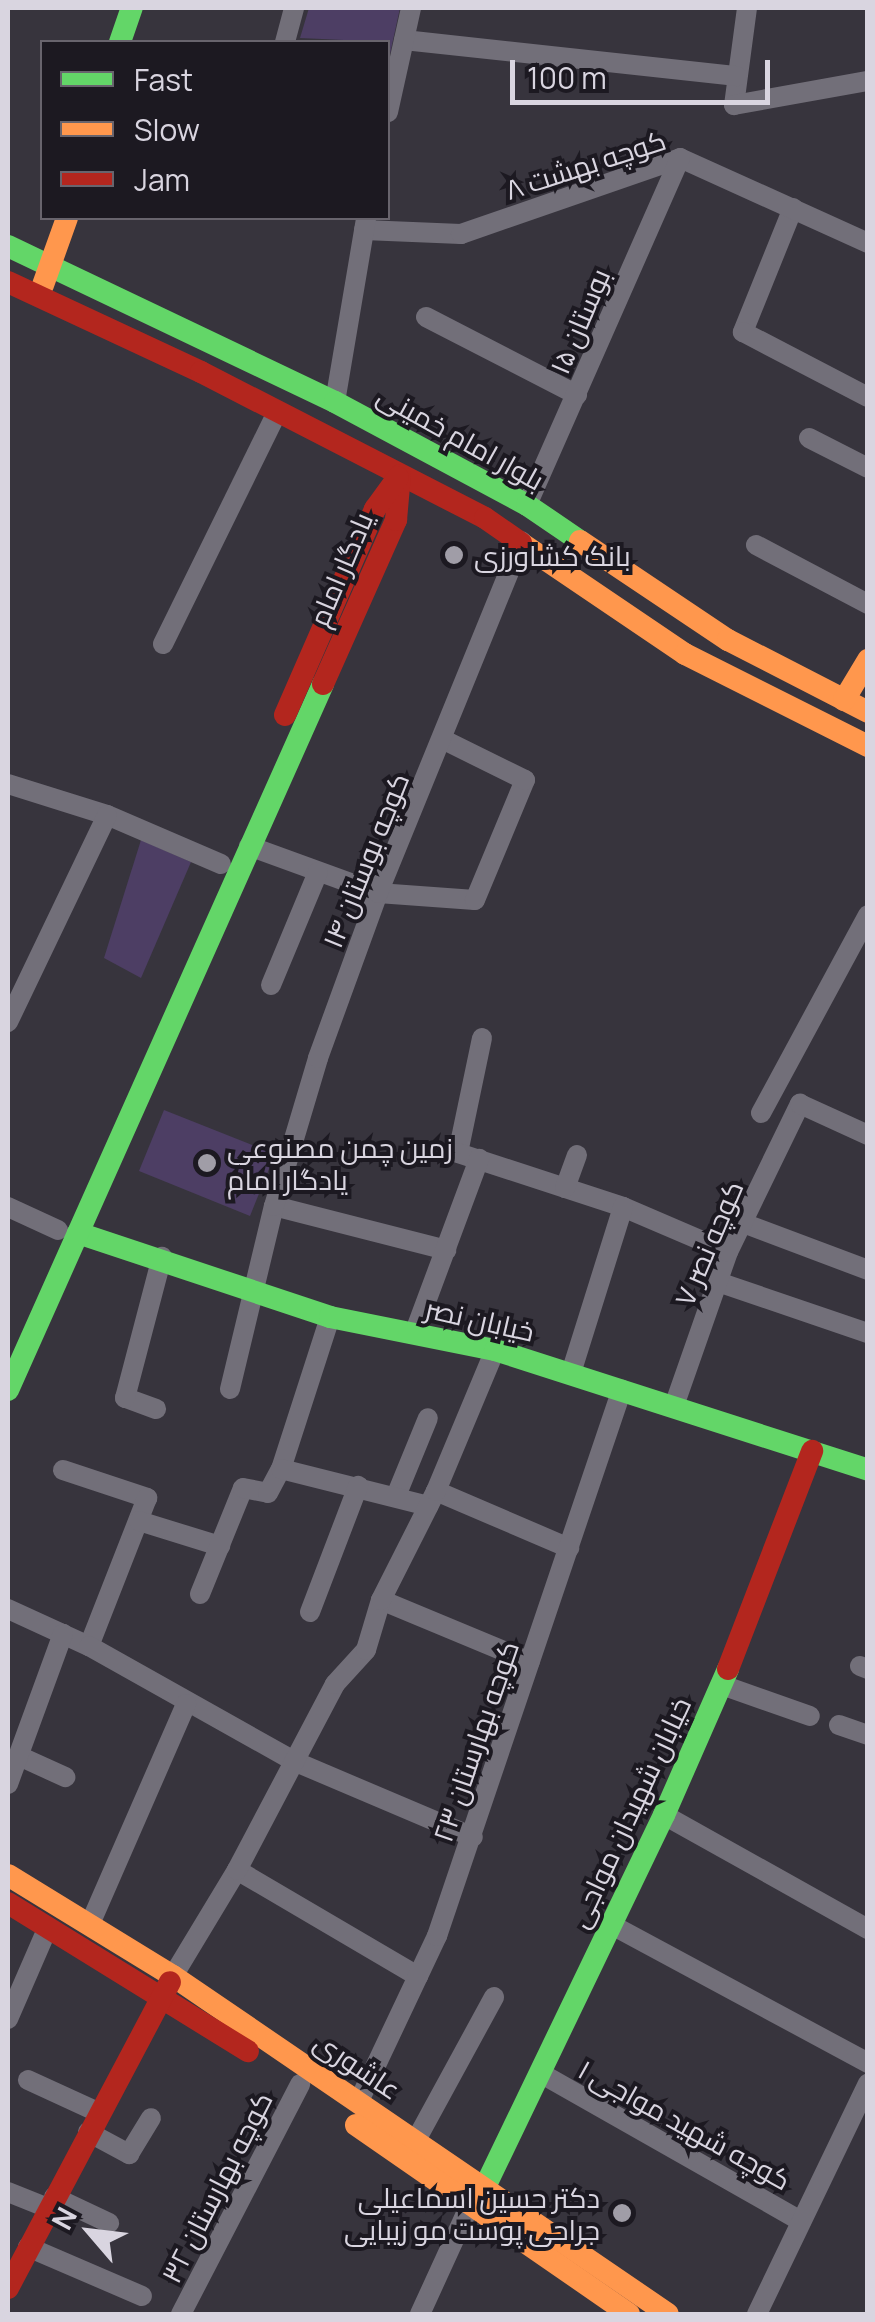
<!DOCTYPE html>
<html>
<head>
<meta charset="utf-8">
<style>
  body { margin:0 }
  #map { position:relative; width:875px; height:2322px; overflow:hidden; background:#37343d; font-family:Manrope,Cairo,sans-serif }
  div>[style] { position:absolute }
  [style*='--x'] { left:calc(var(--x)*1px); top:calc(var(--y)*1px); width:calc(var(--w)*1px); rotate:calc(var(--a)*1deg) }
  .green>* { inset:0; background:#4d3e64 }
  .street>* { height:20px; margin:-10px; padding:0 10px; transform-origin:10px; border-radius:10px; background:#726f79 }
  .fast>* { height:22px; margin:-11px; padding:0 11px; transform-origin:11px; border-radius:11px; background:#63d668 }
  .slow>* { height:22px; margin:-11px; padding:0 11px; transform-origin:11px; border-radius:11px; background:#ff974d }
  .jam>* { height:22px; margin:-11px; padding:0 11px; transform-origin:11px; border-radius:11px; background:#b3261e }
  .dots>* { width:28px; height:28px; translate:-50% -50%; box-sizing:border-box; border:5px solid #1c1921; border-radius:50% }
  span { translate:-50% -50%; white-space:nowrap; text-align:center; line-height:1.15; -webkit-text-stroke:8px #1c1921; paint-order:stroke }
  .street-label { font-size:28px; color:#d9d5e0 }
  .poi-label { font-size:28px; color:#d9d5e0 }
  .left { translate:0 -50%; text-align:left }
  .right { translate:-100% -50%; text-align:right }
  .frame { position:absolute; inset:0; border:10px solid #d9d5e0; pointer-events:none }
  .legend { position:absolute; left:40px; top:40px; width:350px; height:180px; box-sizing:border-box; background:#1c1921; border:2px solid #68646d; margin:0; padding:12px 18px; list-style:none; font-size:30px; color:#d9d5e0 }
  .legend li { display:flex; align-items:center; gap:20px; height:50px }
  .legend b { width:50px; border:2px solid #68646d }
  .north { position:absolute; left:40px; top:2182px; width:100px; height:100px; -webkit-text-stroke:8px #1c1921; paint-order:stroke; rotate:298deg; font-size:28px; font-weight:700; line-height:40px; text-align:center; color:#d9d5e0 }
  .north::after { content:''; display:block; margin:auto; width:35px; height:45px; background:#d9d5e0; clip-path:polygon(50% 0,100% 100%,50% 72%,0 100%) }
  .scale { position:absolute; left:510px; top:60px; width:260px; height:45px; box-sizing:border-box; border:5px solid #d9d5e0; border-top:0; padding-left:12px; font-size:30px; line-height:35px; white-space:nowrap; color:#d9d5e0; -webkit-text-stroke:8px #1c1921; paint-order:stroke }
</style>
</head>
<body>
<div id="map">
  <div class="green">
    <i style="clip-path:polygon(309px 8px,400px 8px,388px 63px,388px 42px,300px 38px)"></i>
    <i style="clip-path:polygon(141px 840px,191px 862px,141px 978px,104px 958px)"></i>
    <i style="clip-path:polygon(164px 1110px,275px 1154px,250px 1216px,139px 1171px)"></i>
  </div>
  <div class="street">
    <i style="--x:747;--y:8;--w:98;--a:97.6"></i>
    <i style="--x:734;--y:105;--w:136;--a:-10.2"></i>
    <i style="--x:404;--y:40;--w:335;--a:6.2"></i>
    <i style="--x:285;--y:42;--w:35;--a:-75"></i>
    <i style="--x:388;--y:112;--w:107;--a:-77.5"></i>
    <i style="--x:793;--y:208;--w:134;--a:112"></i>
    <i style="--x:743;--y:332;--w:141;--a:27.5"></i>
    <i style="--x:364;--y:230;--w:97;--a:2.4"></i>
    <i style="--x:461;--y:234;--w:232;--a:-19.1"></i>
    <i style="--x:680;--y:158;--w:206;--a:24.3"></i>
    <i style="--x:426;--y:317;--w:170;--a:27.3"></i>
    <i style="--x:335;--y:402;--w:187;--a:-80.4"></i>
    <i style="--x:809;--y:438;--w:66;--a:27"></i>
    <i style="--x:527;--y:505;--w:379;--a:-66.2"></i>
    <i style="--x:756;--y:545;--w:127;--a:27.8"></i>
    <i style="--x:163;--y:644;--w:258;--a:-63.8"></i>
    <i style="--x:8;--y:784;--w:104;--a:17.4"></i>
    <i style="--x:107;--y:815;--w:124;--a:23.3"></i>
    <i style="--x:249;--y:846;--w:137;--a:20"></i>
    <i style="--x:378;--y:893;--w:97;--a:4.1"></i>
    <i style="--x:475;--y:900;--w:130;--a:-67.4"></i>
    <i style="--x:525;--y:780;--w:90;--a:-153.7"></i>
    <i style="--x:271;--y:985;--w:122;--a:-67.4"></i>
    <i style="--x:8;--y:1022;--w:229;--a:-64.4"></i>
    <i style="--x:482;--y:1038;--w:117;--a:101.8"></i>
    <i style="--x:458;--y:1153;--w:174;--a:18.1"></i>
    <i style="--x:623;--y:1207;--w:114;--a:23.2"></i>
    <i style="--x:761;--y:1113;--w:225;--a:-61.6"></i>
    <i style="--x:565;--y:1188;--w:35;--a:-70"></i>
    <i style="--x:274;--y:1206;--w:178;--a:14.3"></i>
    <i style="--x:8;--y:1207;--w:55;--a:24.7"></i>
    <i style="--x:743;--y:1223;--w:134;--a:20.6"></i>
    <i style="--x:718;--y:1282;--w:158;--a:18.8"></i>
    <i style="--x:414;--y:1334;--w:187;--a:-69.6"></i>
    <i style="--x:571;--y:1373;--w:174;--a:-72.6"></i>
    <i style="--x:230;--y:1389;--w:188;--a:-76.5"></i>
    <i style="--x:274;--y:1206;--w:154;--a:-73.4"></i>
    <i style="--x:318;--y:1058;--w:176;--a:-70"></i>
    <i style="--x:378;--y:893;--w:380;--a:-67.8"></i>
    <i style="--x:674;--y:1406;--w:163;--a:-70.7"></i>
    <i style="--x:728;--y:1252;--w:165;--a:-64.1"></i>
    <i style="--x:800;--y:1104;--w:75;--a:24.5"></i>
    <i style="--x:156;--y:1409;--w:33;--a:-160"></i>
    <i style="--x:125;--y:1398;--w:146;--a:-75.3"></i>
    <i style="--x:281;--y:1469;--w:160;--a:-72.1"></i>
    <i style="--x:63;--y:1470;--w:89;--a:18.4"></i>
    <i style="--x:147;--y:1498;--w:159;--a:111.4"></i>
    <i style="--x:436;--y:1491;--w:145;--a:23.2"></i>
    <i style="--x:396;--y:1496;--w:84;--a:-67.7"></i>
    <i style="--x:139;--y:1521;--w:85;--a:17.2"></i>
    <i style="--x:200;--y:1594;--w:114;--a:-67.9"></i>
    <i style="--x:243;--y:1488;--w:25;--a:11"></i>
    <i style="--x:268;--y:1493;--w:27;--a:-62"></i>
    <i style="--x:281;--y:1469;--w:152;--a:14.1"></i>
    <i style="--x:381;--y:1600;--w:161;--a:22.6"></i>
    <i style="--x:8;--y:1609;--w:89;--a:24.6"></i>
    <i style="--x:89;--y:1646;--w:237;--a:29.3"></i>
    <i style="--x:296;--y:1762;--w:192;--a:23"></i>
    <i style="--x:310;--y:1612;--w:135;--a:-69.1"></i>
    <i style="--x:860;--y:1666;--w:9;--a:21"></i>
    <i style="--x:722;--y:1685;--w:93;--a:19.4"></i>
    <i style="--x:839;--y:1725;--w:31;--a:19"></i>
    <i style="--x:19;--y:1756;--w:51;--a:24.5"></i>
    <i style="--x:8;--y:1784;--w:160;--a:-69.9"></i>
    <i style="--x:664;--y:1815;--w:234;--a:29.2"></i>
    <i style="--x:237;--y:1870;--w:210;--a:30.4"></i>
    <i style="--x:90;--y:1924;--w:240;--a:-66.4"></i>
    <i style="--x:610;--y:1924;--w:293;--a:28.3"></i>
    <i style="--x:173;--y:1976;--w:124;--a:-58.9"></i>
    <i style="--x:237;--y:1870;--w:210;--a:-62.2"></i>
    <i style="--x:335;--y:1684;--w:46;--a:-47.6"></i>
    <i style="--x:366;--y:1650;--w:52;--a:-73.3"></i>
    <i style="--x:381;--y:1600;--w:122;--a:-63.2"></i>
    <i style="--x:436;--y:1491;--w:153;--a:-67.3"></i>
    <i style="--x:8;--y:2019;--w:100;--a:-66.5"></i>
    <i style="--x:542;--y:2074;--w:298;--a:29.6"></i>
    <i style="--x:28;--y:2080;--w:77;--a:24.6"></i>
    <i style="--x:359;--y:2101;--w:183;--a:-64.7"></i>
    <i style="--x:437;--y:1936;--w:577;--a:-71.31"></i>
    <i style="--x:88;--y:2132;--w:47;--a:28.2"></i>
    <i style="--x:129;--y:2154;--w:42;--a:-58.6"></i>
    <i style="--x:415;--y:2142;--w:165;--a:-61.4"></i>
    <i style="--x:8;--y:2192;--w:43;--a:21.8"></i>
    <i style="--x:54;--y:2197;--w:61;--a:25.3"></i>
    <i style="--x:28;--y:2247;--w:124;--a:23.3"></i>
    <i style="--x:181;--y:2314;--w:259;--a:-62.6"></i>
    <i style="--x:420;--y:2314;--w:118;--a:-65.4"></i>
    <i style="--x:757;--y:2314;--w:256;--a:-64.3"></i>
  </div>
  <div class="fast">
    <i style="--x:120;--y:42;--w:36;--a:-71"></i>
    <i style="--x:8;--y:246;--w:362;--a:25.5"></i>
    <i style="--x:335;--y:402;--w:218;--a:28.2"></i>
    <i style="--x:527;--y:505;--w:64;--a:34.2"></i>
    <i style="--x:78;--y:1233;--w:266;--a:18.4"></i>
    <i style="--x:330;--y:1317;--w:168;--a:11.3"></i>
    <i style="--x:495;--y:1350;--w:392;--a:17.8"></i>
    <i style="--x:8;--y:1390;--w:773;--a:-65.95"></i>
    <i style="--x:483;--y:2191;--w:417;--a:-64.3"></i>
    <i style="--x:664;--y:1815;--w:159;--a:-66.3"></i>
  </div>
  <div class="slow">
    <i style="--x:43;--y:285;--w:71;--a:-70.3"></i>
    <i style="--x:580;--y:541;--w:178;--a:33.8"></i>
    <i style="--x:728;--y:640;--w:157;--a:27.2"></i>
    <i style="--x:521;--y:543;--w:198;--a:34.1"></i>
    <i style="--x:685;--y:654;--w:205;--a:26.7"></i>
    <i style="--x:844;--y:700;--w:47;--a:-59"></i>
    <i style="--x:8;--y:1875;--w:193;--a:31.5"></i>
    <i style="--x:173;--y:1976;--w:599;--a:34.33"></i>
    <i style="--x:356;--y:2125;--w:332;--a:34.7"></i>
  </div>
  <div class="jam">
    <i style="--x:8;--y:282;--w:213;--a:25"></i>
    <i style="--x:201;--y:372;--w:319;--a:27.2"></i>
    <i style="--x:485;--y:518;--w:44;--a:34.8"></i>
    <i style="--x:323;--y:684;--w:180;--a:-66"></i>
    <i style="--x:396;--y:520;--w:45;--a:-84.9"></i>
    <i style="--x:285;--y:715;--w:225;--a:-66.4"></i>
    <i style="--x:375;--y:509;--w:39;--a:-54"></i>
    <i style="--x:728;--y:1669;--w:234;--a:-68.9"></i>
    <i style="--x:8;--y:1903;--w:282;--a:31.7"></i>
    <i style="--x:8;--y:2288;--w:346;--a:-62.1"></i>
  </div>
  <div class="dots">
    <i style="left:454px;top:555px;background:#a09da7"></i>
    <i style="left:207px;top:1163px;background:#a09da7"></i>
    <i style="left:622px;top:2213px;background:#a09da7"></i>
  </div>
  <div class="street-label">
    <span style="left:585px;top:164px;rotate:-18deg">کوچه بهشت ۸</span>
    <span style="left:579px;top:321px;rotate:-67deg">بوستان ۱۵</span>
    <span style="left:461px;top:437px;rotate:29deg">بلوار امام خمینی</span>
    <span style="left:340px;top:569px;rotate:-67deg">یادگار امام</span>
    <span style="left:365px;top:860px;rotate:-68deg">کوچه بوستان ۱۴</span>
    <span style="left:708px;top:1243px;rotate:-67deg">کوچه نصر ۷</span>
    <span style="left:480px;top:1319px;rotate:13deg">خیابان نصر</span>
    <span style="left:475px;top:1741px;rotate:-71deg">کوچه بهارستان ۲۳</span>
    <span style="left:629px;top:1812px;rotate:-65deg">خیابان شهیدان مواجی</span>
    <span style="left:358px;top:2065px;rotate:34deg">عاشوری</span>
    <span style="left:685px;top:2124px;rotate:29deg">کوچه شهید مواجی ۱</span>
    <span style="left:216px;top:2187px;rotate:-63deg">کوچه بهارستان ۳۲</span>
  </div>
  <div class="poi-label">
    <span class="left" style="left:474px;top:555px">بانک کشاورزی</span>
    <span class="left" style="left:227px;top:1163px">زمین چمن مصنوعی<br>یادگار امام</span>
    <span class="right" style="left:600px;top:2213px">دکتر حسین اسماعیلی<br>جراحی پوست مو زیبایی</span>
  </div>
  <div class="frame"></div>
  <ul class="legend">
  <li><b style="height:12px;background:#63d668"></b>Fast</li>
  <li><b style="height:12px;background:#ff974d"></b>Slow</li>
  <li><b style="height:12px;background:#b3261e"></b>Jam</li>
  </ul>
  <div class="north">N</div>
  <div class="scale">100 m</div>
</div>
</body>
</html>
